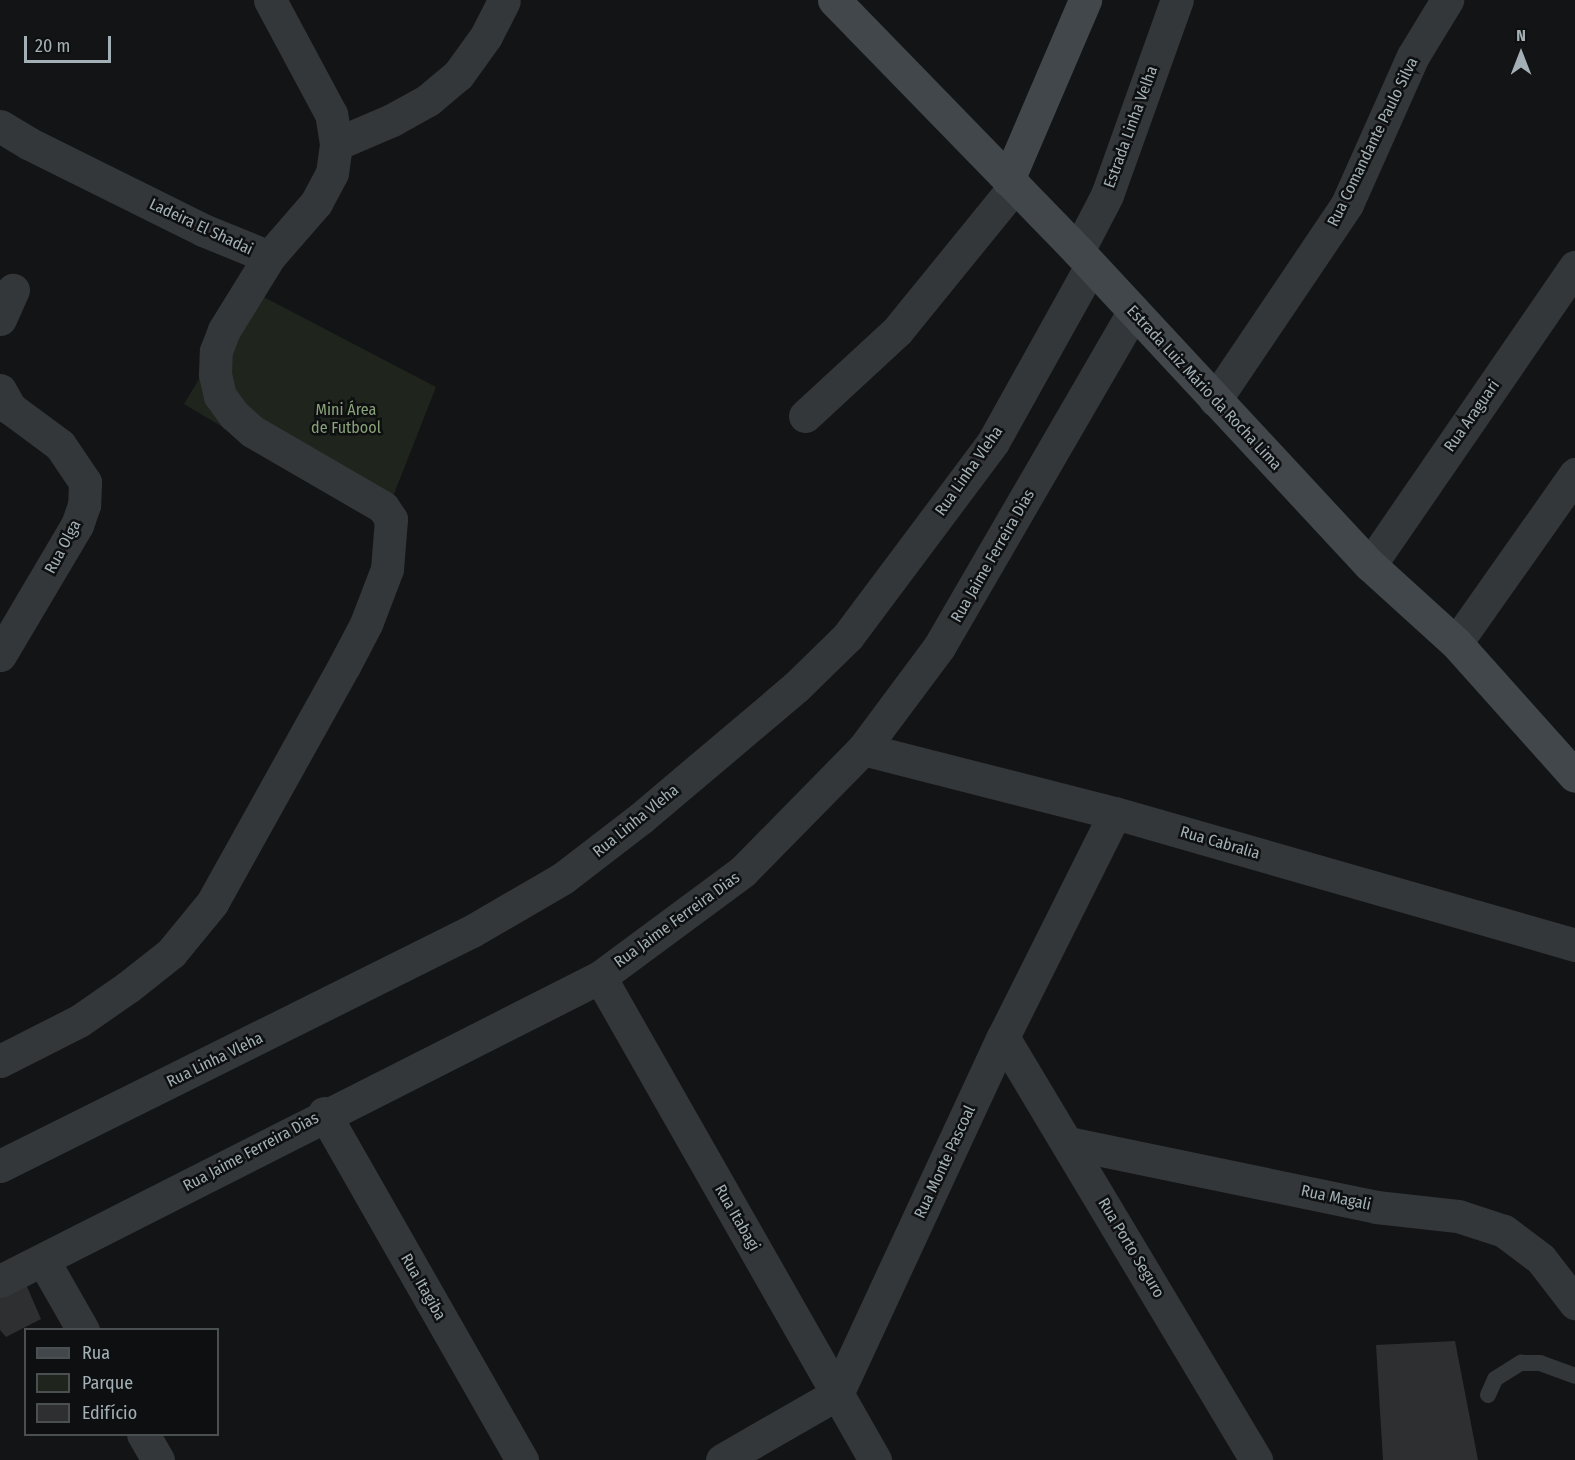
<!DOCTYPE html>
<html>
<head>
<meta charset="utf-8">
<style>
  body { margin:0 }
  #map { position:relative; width:1575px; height:1460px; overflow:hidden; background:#131415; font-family:"Fira Sans Condensed",sans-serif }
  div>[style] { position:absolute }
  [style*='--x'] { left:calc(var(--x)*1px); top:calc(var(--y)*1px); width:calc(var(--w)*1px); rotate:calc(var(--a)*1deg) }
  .green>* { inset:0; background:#1f251d }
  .building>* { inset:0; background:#2e2f31 }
  .service>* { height:16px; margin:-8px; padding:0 8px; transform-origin:8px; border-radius:8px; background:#34373a }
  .minor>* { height:33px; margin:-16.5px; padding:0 16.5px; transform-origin:16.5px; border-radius:16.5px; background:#34373a }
  .secondary>* { height:33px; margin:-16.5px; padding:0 16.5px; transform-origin:16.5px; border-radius:16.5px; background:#41474a }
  span { translate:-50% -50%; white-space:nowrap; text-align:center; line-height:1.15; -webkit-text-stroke:5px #0e0f10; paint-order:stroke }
  .street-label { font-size:16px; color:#a3b1b6 }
  .park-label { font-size:16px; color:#89a379 }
  .legend { position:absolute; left:24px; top:1328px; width:195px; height:108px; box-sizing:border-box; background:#0e0f10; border:2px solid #4a5052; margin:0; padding:8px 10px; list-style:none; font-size:18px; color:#a3b1b6 }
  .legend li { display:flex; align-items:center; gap:12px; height:30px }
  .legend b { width:30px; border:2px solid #4a5052 }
  .north { position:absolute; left:1491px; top:24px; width:60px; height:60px; -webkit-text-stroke:4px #0e0f10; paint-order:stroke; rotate:0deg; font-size:16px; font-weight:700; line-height:24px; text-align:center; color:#a3b1b6 }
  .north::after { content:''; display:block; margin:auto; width:21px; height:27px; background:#a3b1b6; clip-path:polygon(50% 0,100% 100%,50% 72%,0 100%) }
  .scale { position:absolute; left:24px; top:36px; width:87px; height:27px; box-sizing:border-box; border:3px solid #a3b1b6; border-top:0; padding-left:8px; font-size:18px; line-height:21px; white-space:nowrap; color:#a3b1b6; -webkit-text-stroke:4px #0e0f10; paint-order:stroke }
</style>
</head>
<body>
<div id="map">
  <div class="green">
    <i style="clip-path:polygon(252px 291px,436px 387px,383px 522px,184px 404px)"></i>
  </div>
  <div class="building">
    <i style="clip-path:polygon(25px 1282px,41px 1319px,6px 1337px,0 1330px,0 1294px)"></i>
    <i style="clip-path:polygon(1455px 1341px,1478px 1460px,1383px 1460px,1376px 1345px)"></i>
  </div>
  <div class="service">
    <i style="--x:1488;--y:1395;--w:17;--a:-66"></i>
    <i style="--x:1495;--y:1379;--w:31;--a:-32"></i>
    <i style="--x:1521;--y:1363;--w:19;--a:0"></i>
    <i style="--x:1540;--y:1363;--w:37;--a:20"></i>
  </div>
  <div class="minor">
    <i style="--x:0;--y:126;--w:33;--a:31"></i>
    <i style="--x:28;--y:143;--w:195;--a:26.4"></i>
    <i style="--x:203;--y:230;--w:71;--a:22.2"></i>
    <i style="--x:336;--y:144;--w:61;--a:-23.2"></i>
    <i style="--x:392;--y:120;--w:41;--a:-29.1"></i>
    <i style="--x:428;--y:100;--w:39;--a:-40"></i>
    <i style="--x:458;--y:75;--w:48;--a:-54.3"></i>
    <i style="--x:486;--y:36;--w:39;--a:-63"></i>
    <i style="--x:1078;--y:251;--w:63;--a:-62.6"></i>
    <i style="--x:1107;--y:195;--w:207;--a:-70.3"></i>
    <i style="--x:0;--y:319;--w:32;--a:-66"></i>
    <i style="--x:0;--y:390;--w:21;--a:61"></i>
    <i style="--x:10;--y:408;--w:62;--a:36.5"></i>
    <i style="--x:60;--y:445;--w:45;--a:56"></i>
    <i style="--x:85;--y:482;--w:23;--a:92"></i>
    <i style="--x:84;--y:505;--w:21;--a:109"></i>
    <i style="--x:77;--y:525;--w:151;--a:120.6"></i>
    <i style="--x:1215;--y:400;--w:236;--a:-56"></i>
    <i style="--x:1347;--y:204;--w:162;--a:-66"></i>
    <i style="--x:1413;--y:56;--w:66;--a:-58.7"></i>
    <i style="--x:805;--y:416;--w:125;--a:-42.7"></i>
    <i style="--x:897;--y:331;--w:187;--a:-50.9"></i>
    <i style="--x:1370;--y:565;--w:362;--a:-55.5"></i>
    <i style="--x:1456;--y:643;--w:207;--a:-54.8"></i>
    <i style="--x:863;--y:749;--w:260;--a:14.3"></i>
    <i style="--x:1115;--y:813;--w:479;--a:16"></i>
    <i style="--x:600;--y:977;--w:556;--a:60.34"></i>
    <i style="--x:1003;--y:1037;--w:493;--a:59.1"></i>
    <i style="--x:0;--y:1061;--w:89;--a:-26.9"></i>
    <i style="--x:79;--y:1021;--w:60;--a:-34.8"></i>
    <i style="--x:128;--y:987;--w:55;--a:-38.3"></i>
    <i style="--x:171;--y:953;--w:65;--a:-50.6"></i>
    <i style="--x:212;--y:903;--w:271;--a:-60.9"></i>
    <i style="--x:344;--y:666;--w:47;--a:-62.4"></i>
    <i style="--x:366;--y:624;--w:59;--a:-69.1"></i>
    <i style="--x:387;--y:569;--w:50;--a:-85.4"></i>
    <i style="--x:391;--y:519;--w:14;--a:-124"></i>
    <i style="--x:383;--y:507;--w:151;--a:-149.9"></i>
    <i style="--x:252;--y:431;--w:24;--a:-138"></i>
    <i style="--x:234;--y:415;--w:24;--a:-126"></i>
    <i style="--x:220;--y:396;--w:23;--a:-103"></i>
    <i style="--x:215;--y:374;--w:23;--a:-88"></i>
    <i style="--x:216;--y:351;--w:22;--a:-69"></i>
    <i style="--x:224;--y:330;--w:86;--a:-58.3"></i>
    <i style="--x:269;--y:257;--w:72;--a:-49"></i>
    <i style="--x:316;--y:203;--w:34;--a:-62"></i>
    <i style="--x:332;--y:173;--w:29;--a:-82"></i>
    <i style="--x:336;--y:144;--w:30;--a:-99"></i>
    <i style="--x:331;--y:114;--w:129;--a:-118.2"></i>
    <i style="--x:324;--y:1113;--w:400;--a:60.3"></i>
    <i style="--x:1068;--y:1143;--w:315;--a:11.7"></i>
    <i style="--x:1376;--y:1207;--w:82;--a:6.3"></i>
    <i style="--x:1458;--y:1216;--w:48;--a:18.1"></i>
    <i style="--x:1504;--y:1231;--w:46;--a:37.1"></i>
    <i style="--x:1541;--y:1259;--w:56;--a:52.3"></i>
    <i style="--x:0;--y:1166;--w:527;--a:-26.47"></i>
    <i style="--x:472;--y:931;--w:105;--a:-30.2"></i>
    <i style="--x:563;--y:878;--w:98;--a:-37.6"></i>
    <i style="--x:641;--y:818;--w:203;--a:-40.2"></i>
    <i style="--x:796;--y:687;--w:73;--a:-44.4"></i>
    <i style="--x:848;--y:636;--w:242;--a:-53.2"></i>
    <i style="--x:993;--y:442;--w:201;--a:-60.9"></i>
    <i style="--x:43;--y:1260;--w:81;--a:60.3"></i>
    <i style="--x:0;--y:1281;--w:673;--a:-26.87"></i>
    <i style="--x:600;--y:977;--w:178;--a:-36.5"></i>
    <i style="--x:743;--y:871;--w:171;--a:-45.5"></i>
    <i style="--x:863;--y:749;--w:127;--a:-53.3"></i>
    <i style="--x:939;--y:647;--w:387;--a:-59.9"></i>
    <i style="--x:143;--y:1434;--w:30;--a:60"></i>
    <i style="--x:722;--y:1460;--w:133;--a:-29.9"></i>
    <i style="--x:837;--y:1394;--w:394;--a:-65.1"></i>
    <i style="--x:1003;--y:1037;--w:250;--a:-63.4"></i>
  </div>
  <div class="secondary">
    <i style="--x:834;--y:0;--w:350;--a:45.8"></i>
    <i style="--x:1078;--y:251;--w:429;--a:47.1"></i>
    <i style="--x:1370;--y:565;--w:116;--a:42.2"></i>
    <i style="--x:1456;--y:643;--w:178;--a:48.2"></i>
    <i style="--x:1008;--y:180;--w:196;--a:-66.8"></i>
  </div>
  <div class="street-label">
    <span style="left:1131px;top:127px;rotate:-70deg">Estrada Linha Velha</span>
    <span style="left:1373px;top:142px;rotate:-64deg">Rua Comandante Paulo Silva</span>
    <span style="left:201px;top:227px;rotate:25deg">Ladeira El Shadai</span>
    <span style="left:1204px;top:388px;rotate:47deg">Estrada Luiz Mário da Rocha Lima</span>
    <span style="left:1472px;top:416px;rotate:-55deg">Rua Araguari</span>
    <span style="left:969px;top:471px;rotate:-55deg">Rua Linha Vleha</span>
    <span style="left:63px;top:547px;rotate:-62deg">Rua Olga</span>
    <span style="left:993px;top:556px;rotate:-60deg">Rua Jaime Ferreira Dias</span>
    <span style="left:636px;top:821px;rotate:-39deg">Rua Linha Vleha</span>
    <span style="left:1220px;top:843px;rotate:16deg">Rua Cabralia</span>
    <span style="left:677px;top:920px;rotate:-36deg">Rua Jaime Ferreira Dias</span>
    <span style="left:215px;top:1060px;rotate:-26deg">Rua Linha Vleha</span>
    <span style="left:251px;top:1152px;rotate:-28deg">Rua Jaime Ferreira Dias</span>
    <span style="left:945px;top:1162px;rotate:-65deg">Rua Monte Pascoal</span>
    <span style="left:1336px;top:1198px;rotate:12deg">Rua Magali</span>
    <span style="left:737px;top:1218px;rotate:60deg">Rua Itabagi</span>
    <span style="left:1131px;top:1248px;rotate:59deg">Rua Porto Seguro</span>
    <span style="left:423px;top:1287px;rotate:60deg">Rua Itagiba</span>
  </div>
  <div class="park-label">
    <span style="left:346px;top:419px">Mini Área<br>de Futbool</span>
  </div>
  <ul class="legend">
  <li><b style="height:8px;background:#41474a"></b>Rua</li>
  <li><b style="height:16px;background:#1f251d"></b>Parque</li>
  <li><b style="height:16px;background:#2e2f31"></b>Edifício</li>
  </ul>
  <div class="north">N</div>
  <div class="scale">20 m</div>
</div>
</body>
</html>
